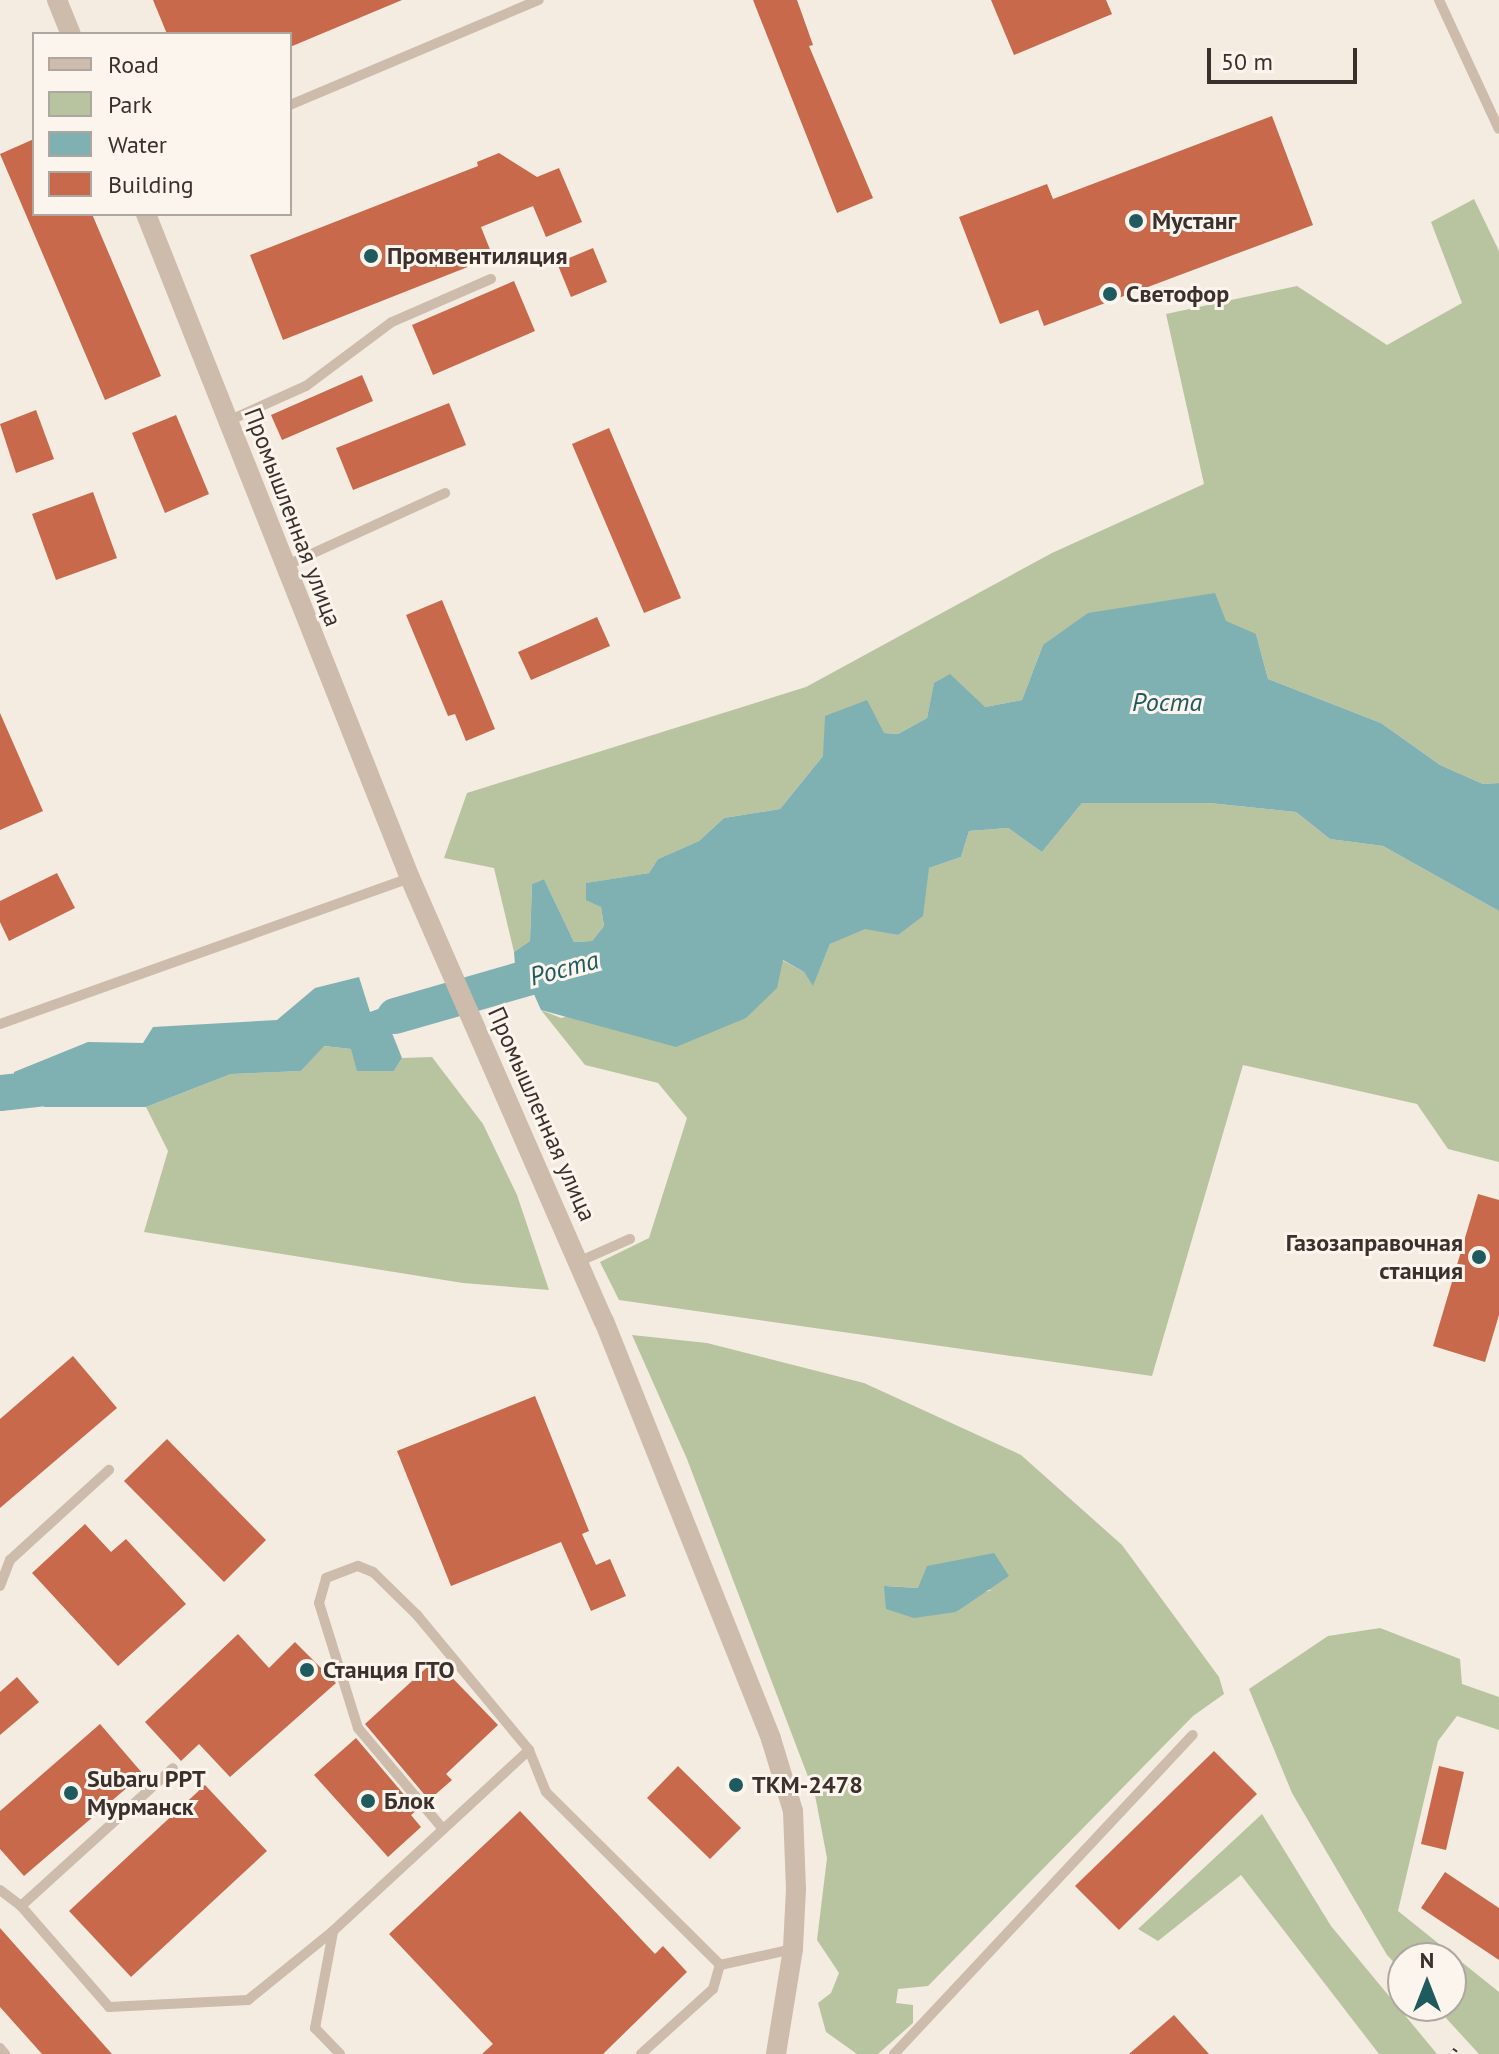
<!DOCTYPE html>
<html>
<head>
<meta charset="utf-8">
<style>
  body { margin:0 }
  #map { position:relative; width:1499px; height:2054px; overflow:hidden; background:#f4ebe1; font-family:"PT Sans",sans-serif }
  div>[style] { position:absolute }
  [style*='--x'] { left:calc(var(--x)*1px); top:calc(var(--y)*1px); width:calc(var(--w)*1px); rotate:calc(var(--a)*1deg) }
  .green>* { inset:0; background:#b8c4a0 }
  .water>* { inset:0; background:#7fb0b2 }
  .river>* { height:36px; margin:-18px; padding:0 18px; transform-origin:18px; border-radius:18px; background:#7fb0b2 }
  .building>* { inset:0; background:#c8694b }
  .lane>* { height:10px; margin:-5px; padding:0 5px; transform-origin:5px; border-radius:5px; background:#cdbbac }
  .street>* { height:20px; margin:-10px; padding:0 10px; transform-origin:10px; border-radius:10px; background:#cdbbac }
  .rail>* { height:9px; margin-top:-4.5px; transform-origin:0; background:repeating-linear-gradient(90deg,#fbf5ee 0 18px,#3b302b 0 36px); box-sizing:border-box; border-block:2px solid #3b302b }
  .dots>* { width:22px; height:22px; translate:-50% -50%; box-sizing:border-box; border:4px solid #fbf5ee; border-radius:50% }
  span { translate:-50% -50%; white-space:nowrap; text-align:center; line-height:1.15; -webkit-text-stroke:6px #fbf5ee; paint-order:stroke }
  .poi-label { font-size:24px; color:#3b302b; font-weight:700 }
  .left { translate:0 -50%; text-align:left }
  .right { translate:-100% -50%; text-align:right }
  .street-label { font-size:24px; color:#3b302b }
  .water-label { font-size:26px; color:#1f5a5e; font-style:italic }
  .legend { position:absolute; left:32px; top:32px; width:260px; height:184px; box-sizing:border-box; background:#fbf5ee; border:2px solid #aea6a0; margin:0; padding:10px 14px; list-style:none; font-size:24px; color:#3b302b }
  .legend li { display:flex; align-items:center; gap:16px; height:40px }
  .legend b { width:40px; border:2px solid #aea6a0 }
  .north { position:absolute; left:1387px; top:1942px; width:80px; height:80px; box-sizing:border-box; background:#fbf5ee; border:2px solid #aea6a0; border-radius:50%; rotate:0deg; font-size:22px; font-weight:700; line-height:32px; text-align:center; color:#3b302b }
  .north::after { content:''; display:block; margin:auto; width:28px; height:36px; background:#1f5a5e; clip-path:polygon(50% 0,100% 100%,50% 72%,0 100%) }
  .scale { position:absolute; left:1207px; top:48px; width:150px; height:36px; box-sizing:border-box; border:4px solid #3b302b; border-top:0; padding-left:10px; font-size:24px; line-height:28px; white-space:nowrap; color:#3b302b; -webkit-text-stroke:6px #fbf5ee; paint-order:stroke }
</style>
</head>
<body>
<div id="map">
  <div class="green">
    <i style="clip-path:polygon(1474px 199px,1499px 251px,1499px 783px,1483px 784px,1440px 765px,1381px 723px,1268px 679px,1256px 634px,1043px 645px,1022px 700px,985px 707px,934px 684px,927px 718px,898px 734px,884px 733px,823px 756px,780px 809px,724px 818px,699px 841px,658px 859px,649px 873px,587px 883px,601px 907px,604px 926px,592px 941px,574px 942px,544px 879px,532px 884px,530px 941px,514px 952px,494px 868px,444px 858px,467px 793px,806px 687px,1052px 553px,1204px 484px,1166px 314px,1297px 286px,1387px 345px,1462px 303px,1431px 222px)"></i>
    <i style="clip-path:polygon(1082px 803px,1209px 803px,1296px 812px,1330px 839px,1383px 846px,1499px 911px,1499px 1162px,1448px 1149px,1417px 1104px,1243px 1065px,1152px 1376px,619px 1300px,600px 1262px,649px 1238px,687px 1118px,658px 1083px,585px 1065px,541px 1010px,561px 1018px,782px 960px,804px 972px,813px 985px,830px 944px,865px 928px,898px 935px,929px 868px,961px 857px,969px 831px,1008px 828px,1042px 852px)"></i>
    <i style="clip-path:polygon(323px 1046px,351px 1049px,394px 1071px,402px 1058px,432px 1057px,483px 1124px,517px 1195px,549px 1290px,463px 1283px,144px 1232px,168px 1151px,146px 1107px,231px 1074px,301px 1071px)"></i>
    <i style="clip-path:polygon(evenodd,632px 1335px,707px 1343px,864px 1383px,1021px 1455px,1122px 1545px,1219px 1677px,1224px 1694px,1193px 1716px,928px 1986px,898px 1989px,896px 2003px,913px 2005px,913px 2023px,878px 2054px,857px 2054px,826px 2032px,818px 2003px,831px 1993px,839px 1973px,817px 1940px,827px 1858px,815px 1795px,687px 1459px,632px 1335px,885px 1586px,918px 1588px,992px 1590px,977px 1594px,956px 1612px,885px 1586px)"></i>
    <i style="clip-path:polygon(1380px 1628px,1460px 1659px,1462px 1684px,1499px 1697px,1499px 1730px,1457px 1716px,1438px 1741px,1398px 1911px,1499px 1992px,1499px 2054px,1479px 2054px,1435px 2006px,1451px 2006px,1451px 1958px,1403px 1958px,1403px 1972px,1387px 1955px,1292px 1793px,1249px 1689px,1328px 1636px)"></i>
    <i style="clip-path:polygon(1262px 1814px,1331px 1926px,1437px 2054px,1379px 2054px,1241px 1875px,1158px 1941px,1138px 1929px)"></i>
  </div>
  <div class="water">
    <i style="clip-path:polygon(1215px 593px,1226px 621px,1256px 634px,1268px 679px,1381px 723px,1440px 765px,1483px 784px,1499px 783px,1499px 911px,1383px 846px,1330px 839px,1296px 812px,1209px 803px,1082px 803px,1042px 852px,1008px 828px,969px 831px,961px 857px,929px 868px,923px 916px,898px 935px,865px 929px,830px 944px,813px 986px,804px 972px,783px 960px,777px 988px,746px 1018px,676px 1047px,541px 1010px,525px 974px,515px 965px,514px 952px,530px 941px,532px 884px,544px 879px,574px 942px,592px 941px,604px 926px,601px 907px,586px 900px,586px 883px,649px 873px,658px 859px,699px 841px,724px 818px,780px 809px,823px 756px,825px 716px,867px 700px,884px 733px,898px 734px,927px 718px,934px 683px,950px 674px,985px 707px,1022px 700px,1043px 645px,1088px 613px)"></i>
    <i style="clip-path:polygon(359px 977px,370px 1012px,397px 1002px,441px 997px,443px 1008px,392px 1033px,402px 1058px,394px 1071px,357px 1071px,351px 1049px,324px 1046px,301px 1071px,231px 1074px,146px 1107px,45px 1107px,15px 1093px,14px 1072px,88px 1042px,143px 1043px,153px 1027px,277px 1020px,315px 988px)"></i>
    <i style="clip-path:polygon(994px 1553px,1009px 1576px,956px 1612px,914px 1618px,886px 1609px,884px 1586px,918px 1588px,927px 1566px)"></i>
  </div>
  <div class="river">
    <i style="--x:395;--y:1016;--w:185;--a:-16"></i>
    <i style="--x:0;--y:1093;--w:63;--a:-6.3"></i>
  </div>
  <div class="building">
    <i style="clip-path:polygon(153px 0,402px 0,290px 47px,290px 34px,167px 34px)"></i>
    <i style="clip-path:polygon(753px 0,797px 0,813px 45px,809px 46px,873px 198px,837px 213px)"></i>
    <i style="clip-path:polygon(991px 0,1106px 0,1112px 14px,1014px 55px)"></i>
    <i style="clip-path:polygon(1272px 116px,1313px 225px,1044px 326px,1038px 310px,1000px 324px,959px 217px,1047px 184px,1053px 199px)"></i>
    <i style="clip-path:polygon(34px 139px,34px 214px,92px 214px,161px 376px,105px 400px,0 154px)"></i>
    <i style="clip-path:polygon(499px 153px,537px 177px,559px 168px,582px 222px,546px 237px,533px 206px,481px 227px,493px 257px,283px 340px,250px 255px,478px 166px,477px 162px)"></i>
    <i style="clip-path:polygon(593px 248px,607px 282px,571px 297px,557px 263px)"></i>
    <i style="clip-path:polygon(514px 281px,535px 331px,433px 375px,412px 325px)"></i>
    <i style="clip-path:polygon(362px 375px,373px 401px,282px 440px,271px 415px)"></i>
    <i style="clip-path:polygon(449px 403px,466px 445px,353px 490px,336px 448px)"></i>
    <i style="clip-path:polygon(36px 410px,54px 459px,16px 473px,0 424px)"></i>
    <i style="clip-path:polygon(176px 415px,209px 494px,165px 513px,132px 433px)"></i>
    <i style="clip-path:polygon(609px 428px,681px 598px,644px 613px,572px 444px)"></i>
    <i style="clip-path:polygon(93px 492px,117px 558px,56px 580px,32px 514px)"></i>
    <i style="clip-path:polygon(442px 600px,495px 729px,466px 741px,455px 714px,448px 716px,406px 615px)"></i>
    <i style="clip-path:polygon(597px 617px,610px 646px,531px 680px,518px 652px)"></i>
    <i style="clip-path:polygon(0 713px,43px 811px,0 830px)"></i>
    <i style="clip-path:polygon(57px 873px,75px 908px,9px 941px,0 922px,0 901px)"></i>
    <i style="clip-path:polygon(1478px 1194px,1499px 1200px,1499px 1315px,1485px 1362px,1433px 1346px)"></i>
    <i style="clip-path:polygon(73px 1356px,117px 1408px,0 1508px,0 1419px)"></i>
    <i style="clip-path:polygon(535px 1396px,589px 1531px,582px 1534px,596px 1565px,610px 1559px,626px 1596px,591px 1611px,561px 1542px,451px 1586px,397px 1451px)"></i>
    <i style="clip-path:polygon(167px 1439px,266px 1540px,224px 1582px,124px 1481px)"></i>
    <i style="clip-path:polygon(85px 1524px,111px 1552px,126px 1539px,186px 1604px,118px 1666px,32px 1573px)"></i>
    <i style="clip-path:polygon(238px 1634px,269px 1668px,295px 1642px,336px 1683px,230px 1777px,199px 1744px,181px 1761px,145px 1722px)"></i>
    <i style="clip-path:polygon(435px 1660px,498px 1725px,446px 1774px,452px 1780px,429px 1800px,365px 1724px)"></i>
    <i style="clip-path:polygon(17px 1677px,39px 1702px,0 1735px,0 1692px)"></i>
    <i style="clip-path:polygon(100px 1724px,143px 1774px,24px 1876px,0 1849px,0 1811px)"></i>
    <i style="clip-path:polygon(356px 1738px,417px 1810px,411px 1815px,421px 1827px,388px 1857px,314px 1775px)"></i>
    <i style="clip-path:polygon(1214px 1751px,1257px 1794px,1119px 1930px,1075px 1886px)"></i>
    <i style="clip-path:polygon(678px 1766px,741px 1828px,710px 1859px,647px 1798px)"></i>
    <i style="clip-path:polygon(1439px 1766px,1464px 1772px,1446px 1850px,1421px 1844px)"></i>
    <i style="clip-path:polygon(205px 1785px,267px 1851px,131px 1977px,69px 1911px)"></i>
    <i style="clip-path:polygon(520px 1811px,655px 1954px,663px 1946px,687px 1972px,603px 2054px,482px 2054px,493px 2044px,389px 1934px)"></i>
    <i style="clip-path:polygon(1445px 1872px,1499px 1908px,1499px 1960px,1421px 1908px)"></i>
    <i style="clip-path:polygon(0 1928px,112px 2054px,42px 2054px,0 2007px)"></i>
    <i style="clip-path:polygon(1174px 2015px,1209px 2054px,1129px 2054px)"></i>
  </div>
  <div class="lane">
    <i style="--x:1439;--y:0;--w:142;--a:65.1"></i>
    <i style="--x:290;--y:105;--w:270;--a:-22.9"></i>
    <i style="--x:228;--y:421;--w:85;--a:-24.2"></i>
    <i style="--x:306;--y:386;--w:107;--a:-36.7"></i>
    <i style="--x:392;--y:322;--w:108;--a:-23.5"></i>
    <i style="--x:285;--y:566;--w:176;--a:-24.5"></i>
    <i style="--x:0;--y:1024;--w:435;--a:-19.6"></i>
    <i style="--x:578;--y:1262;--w:57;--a:-23.9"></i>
    <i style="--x:0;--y:1586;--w:28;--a:-69"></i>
    <i style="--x:10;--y:1560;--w:134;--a:-42.3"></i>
    <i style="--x:443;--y:1829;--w:132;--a:-130.1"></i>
    <i style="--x:358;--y:1728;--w:131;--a:-107.3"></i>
    <i style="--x:319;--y:1603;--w:26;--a:-74"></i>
    <i style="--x:326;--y:1578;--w:34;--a:-21"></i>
    <i style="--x:358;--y:1566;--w:16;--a:22"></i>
    <i style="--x:373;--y:1572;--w:62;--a:44.3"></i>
    <i style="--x:417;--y:1615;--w:175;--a:50.3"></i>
    <i style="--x:529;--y:1750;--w:45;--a:68"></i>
    <i style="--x:546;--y:1792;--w:245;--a:44.8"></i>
    <i style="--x:720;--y:1965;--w:75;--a:-12.4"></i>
    <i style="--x:0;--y:1890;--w:26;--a:37"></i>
    <i style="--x:21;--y:1906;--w:134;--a:48.9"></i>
    <i style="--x:109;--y:2007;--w:139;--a:-2.9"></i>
    <i style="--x:248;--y:2000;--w:109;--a:-39.1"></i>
    <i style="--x:333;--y:1931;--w:267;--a:-42.7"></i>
    <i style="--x:21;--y:1906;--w:205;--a:-42.2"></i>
    <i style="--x:333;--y:1932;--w:98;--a:100.6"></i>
    <i style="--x:315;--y:2028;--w:36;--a:46"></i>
    <i style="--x:0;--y:2048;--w:8;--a:50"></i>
    <i style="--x:641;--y:2054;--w:97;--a:-42.1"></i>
    <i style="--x:713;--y:1989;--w:25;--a:-74"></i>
    <i style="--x:894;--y:2054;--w:437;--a:-46.9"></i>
  </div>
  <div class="street">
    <i style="--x:57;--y:0;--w:37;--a:68"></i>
    <i style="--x:146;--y:214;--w:715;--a:68.32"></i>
    <i style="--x:410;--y:878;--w:484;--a:66.4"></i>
    <i style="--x:604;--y:1321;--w:450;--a:68.2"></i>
    <i style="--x:771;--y:1739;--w:75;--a:73"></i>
    <i style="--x:793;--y:1811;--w:78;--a:87.8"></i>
    <i style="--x:796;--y:1889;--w:60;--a:92.9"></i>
    <i style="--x:793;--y:1949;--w:106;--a:99.2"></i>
  </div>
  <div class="rail">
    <i style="--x:1451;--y:2051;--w:5;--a:37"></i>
  </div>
  <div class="dots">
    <i style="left:1136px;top:221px;background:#1f5a5e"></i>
    <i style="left:371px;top:256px;background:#1f5a5e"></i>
    <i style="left:1110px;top:294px;background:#1f5a5e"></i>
    <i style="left:1479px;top:1257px;background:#1f5a5e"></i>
    <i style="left:307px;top:1670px;background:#1f5a5e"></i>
    <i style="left:736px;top:1785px;background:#1f5a5e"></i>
    <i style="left:71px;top:1793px;background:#1f5a5e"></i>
    <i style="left:368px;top:1801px;background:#1f5a5e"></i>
  </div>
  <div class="poi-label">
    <span class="left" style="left:1152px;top:221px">Мустанг</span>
    <span class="left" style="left:387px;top:256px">Промвентиляция</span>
    <span class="left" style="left:1126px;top:294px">Светофор</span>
    <span class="right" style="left:1463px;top:1257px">Газозаправочная<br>станция</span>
    <span class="left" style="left:323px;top:1670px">Станция ГТО</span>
    <span class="left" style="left:87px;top:1793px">Subaru РРТ<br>Мурманск</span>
    <span class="left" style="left:752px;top:1785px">ТКМ-2478</span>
    <span class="left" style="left:384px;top:1801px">Блок</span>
  </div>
  <div class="street-label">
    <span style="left:293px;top:517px;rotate:69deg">Промышленная улица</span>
    <span style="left:542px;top:1114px;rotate:66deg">Промышленная улица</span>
  </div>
  <div class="water-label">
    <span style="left:1167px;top:702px">Роста</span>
    <span style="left:564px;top:968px;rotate:-15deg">Роста</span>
  </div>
  <ul class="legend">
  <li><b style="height:10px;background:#cdbbac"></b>Road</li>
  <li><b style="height:22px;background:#b8c4a0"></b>Park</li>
  <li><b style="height:22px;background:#7fb0b2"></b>Water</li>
  <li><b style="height:22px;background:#c8694b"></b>Building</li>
  </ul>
  <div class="north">N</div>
  <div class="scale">50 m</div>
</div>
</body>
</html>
